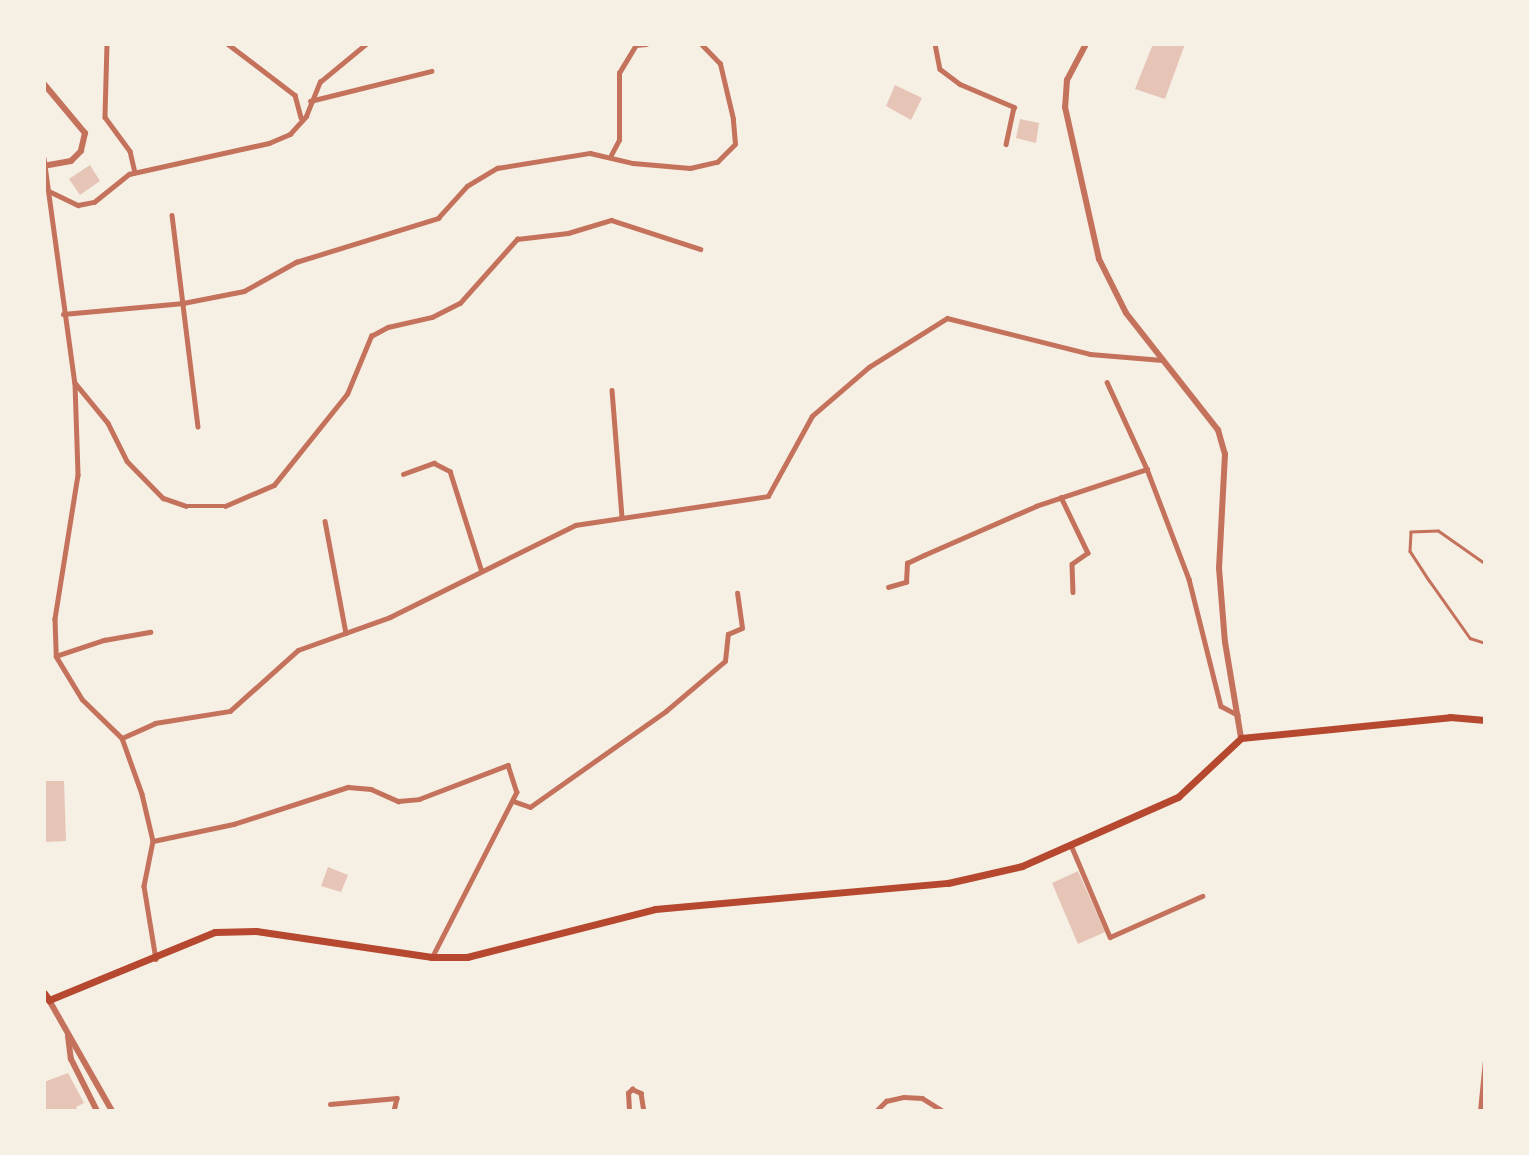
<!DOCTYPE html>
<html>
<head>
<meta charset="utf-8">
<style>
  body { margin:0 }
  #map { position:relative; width:1529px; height:1155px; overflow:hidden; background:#f6efe4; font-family:"Roboto Serif",serif }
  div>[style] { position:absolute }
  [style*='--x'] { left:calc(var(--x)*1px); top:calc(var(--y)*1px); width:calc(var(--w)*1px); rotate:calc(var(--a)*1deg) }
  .building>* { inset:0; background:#e6c5b7 }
  .service>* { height:2.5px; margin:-1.25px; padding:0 1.25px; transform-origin:1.25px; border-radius:1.25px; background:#c5725c }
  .minor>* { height:4.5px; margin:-2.25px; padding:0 2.25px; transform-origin:2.25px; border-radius:2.25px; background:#c5725c }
  .tertiary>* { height:6px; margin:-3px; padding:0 3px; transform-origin:3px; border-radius:3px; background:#c5725c }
  .secondary>* { height:7px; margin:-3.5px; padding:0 3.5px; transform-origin:3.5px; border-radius:3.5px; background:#b5482f }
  span { translate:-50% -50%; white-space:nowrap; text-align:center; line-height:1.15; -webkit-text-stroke:5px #f6efe4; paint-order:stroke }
  .frame { position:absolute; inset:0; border:46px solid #f6efe4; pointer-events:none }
</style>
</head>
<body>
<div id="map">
  <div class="building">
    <i style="clip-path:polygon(1153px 44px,1185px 44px,1165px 99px,1135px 89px)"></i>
    <i style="clip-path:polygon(895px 85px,922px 98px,911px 120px,886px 106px)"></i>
    <i style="clip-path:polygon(1020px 119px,1039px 123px,1036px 143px,1016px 138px)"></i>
    <i style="clip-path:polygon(90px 165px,100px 181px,80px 195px,69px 179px)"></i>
    <i style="clip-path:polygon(44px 781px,64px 781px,66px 841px,44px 842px)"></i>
    <i style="clip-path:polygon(328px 867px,348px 875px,341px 892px,321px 886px)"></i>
    <i style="clip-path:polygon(1078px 871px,1105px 932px,1078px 944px,1052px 883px)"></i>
    <i style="clip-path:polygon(68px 1073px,84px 1103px,76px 1107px,78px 1111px,44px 1111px,44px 1082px)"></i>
  </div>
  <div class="service">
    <i style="--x:1485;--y:564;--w:57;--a:-144.9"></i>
    <i style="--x:1438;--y:531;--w:27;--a:178"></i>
    <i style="--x:1411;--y:532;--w:19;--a:93"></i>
    <i style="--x:1410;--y:551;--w:35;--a:57"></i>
    <i style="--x:1429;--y:580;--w:71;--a:54.7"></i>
    <i style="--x:1470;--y:638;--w:16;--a:18"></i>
  </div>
  <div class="minor">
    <i style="--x:107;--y:44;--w:73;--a:91.6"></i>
    <i style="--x:105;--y:117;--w:42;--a:53.7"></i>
    <i style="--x:130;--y:151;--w:22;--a:77"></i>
    <i style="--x:228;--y:44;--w:84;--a:37.3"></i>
    <i style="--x:295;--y:95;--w:23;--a:75"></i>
    <i style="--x:935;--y:44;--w:25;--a:79"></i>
    <i style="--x:940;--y:69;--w:25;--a:37"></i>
    <i style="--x:960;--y:84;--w:59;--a:23.1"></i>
    <i style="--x:1014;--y:107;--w:38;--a:102"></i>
    <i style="--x:310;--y:101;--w:125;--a:-13.9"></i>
    <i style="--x:611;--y:155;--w:17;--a:-62"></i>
    <i style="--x:619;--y:140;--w:67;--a:-90"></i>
    <i style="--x:619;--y:73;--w:33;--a:-59"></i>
    <i style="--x:636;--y:45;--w:10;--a:-6"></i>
    <i style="--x:44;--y:158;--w:227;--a:82.2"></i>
    <i style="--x:75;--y:383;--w:92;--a:88.1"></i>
    <i style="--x:78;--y:475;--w:146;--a:99.1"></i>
    <i style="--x:55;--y:619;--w:37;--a:88"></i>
    <i style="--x:56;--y:656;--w:50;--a:58.8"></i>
    <i style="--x:82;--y:699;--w:56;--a:44.3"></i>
    <i style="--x:122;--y:738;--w:59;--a:70.3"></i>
    <i style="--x:142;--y:794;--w:48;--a:76.8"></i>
    <i style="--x:153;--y:841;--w:46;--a:101.3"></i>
    <i style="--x:144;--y:886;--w:74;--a:80.7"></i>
    <i style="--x:51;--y:192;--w:30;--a:26"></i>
    <i style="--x:78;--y:205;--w:16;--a:-11"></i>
    <i style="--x:94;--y:202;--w:45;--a:-38.7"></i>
    <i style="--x:129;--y:174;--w:143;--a:-12.5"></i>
    <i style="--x:269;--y:143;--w:23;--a:-23"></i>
    <i style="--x:290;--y:134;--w:24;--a:-48"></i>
    <i style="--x:306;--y:116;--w:37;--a:-68"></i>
    <i style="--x:320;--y:82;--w:60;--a:-39.6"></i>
    <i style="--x:172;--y:215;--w:213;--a:83"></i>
    <i style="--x:63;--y:314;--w:121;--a:-5.2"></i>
    <i style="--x:183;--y:303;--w:62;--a:-11.1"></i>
    <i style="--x:244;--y:291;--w:60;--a:-29.1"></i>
    <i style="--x:296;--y:262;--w:149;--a:-17.2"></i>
    <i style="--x:438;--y:218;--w:43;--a:-47.8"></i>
    <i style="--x:467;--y:186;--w:35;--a:-31"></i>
    <i style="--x:497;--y:168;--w:94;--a:-9.2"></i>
    <i style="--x:590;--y:153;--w:44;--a:13.1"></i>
    <i style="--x:633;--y:163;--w:57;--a:5"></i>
    <i style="--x:690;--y:168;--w:28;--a:-13"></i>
    <i style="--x:717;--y:162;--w:25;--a:-45"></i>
    <i style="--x:735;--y:144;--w:25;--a:-95"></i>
    <i style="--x:733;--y:119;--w:57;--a:-103.3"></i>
    <i style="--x:720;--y:64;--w:28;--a:-134"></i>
    <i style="--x:1107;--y:382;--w:96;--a:65.3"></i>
    <i style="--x:1147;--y:469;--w:118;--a:69.1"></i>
    <i style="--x:1189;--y:579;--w:131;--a:75.9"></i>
    <i style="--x:1221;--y:706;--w:19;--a:28"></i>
    <i style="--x:76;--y:384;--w:50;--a:50.6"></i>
    <i style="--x:108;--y:423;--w:42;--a:63.4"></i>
    <i style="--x:127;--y:461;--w:52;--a:45.8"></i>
    <i style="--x:163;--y:498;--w:24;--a:19"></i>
    <i style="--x:186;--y:506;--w:39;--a:0"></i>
    <i style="--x:225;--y:506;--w:53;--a:-23.2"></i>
    <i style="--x:274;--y:485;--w:117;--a:-51.3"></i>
    <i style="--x:347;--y:394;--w:63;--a:-67.5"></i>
    <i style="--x:371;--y:336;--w:19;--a:-28"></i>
    <i style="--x:388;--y:327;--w:45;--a:-12.8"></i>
    <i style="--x:432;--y:317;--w:31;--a:-27"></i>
    <i style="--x:460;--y:303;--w:86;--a:-48.3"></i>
    <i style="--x:517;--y:239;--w:51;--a:-6.7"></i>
    <i style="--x:568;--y:233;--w:45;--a:-16.8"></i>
    <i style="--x:611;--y:220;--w:94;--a:18"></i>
    <i style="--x:612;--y:390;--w:127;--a:85.5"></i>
    <i style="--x:403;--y:474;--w:33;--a:-20"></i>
    <i style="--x:434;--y:463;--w:18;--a:27"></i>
    <i style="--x:450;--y:471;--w:103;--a:72.4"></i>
    <i style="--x:1061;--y:497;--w:62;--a:64.3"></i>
    <i style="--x:1088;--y:553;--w:19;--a:145"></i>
    <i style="--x:1072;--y:564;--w:28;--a:88"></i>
    <i style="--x:325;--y:521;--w:114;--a:79.4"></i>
    <i style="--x:888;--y:587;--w:19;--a:-16"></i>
    <i style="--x:906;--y:582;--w:19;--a:-87"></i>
    <i style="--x:907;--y:563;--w:19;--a:-25"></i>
    <i style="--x:924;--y:555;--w:122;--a:-23.6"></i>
    <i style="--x:1036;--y:506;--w:117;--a:-18.4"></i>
    <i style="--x:56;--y:656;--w:51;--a:-18.4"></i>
    <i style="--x:104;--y:640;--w:47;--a:-9.9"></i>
    <i style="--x:122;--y:738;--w:36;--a:-24"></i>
    <i style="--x:155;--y:723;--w:76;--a:-9.1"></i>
    <i style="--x:230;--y:711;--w:91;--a:-41.9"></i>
    <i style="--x:298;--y:650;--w:98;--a:-19.7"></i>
    <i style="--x:390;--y:617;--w:207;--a:-26.4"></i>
    <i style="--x:575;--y:525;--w:195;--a:-8.5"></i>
    <i style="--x:768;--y:496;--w:91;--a:-61.2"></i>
    <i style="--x:812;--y:416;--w:75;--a:-40.7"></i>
    <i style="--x:869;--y:367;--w:92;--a:-32.1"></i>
    <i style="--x:947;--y:318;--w:147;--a:14.1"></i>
    <i style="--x:1090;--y:354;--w:72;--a:4.8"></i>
    <i style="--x:513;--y:801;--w:18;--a:19"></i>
    <i style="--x:530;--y:807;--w:166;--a:-35.2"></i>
    <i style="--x:666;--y:711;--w:77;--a:-40.3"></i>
    <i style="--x:725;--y:661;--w:27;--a:-84"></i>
    <i style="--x:728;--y:634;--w:15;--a:-23"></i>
    <i style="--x:742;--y:628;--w:35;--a:-98"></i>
    <i style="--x:153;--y:841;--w:83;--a:-11.9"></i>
    <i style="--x:234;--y:824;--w:120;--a:-18"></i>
    <i style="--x:348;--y:787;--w:23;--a:5"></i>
    <i style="--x:371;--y:789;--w:30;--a:24"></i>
    <i style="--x:398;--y:801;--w:21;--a:-5"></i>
    <i style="--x:419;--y:799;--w:95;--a:-20.9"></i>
    <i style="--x:508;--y:765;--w:28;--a:72"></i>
    <i style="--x:517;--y:792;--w:184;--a:117.1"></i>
    <i style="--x:1071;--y:845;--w:100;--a:67"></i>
    <i style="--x:1110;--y:937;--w:101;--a:-24"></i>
    <i style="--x:330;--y:1104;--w:67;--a:-5.1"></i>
    <i style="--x:397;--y:1098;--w:13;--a:103"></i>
    <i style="--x:629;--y:1111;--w:18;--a:-93"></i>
    <i style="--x:628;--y:1093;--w:6;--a:-45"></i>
    <i style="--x:632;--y:1089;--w:10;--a:24"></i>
    <i style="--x:641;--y:1093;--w:18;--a:81"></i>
    <i style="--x:876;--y:1111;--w:14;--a:-45"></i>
    <i style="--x:886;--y:1101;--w:18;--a:-13"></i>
    <i style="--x:904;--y:1097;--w:18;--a:3"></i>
    <i style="--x:922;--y:1098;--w:25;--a:32"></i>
    <i style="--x:1480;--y:1111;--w:51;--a:-84.4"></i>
  </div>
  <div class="tertiary">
    <i style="--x:1086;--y:44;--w:41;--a:117.8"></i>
    <i style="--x:1067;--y:80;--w:27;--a:94"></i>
    <i style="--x:1065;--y:107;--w:156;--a:77.4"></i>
    <i style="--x:1099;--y:259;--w:60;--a:63.4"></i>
    <i style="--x:1126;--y:313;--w:149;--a:51.8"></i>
    <i style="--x:1218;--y:430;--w:25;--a:74"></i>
    <i style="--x:1225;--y:454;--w:114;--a:93"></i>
    <i style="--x:1219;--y:568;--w:74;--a:85.4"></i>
    <i style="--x:1225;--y:642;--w:97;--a:80.5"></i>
    <i style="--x:44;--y:84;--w:64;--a:50.1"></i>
    <i style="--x:85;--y:133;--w:18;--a:103"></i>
    <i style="--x:81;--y:151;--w:14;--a:135"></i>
    <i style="--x:71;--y:161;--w:27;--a:170"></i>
    <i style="--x:49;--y:1000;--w:128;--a:60.4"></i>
    <i style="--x:68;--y:1036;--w:23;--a:83"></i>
    <i style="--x:71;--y:1059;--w:58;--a:63.4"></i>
  </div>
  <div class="secondary">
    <i style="--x:44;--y:993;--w:9;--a:54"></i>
    <i style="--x:49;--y:1000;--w:179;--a:-22.3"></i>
    <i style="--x:215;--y:932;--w:41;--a:-1.4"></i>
    <i style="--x:256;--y:931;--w:178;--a:8.4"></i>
    <i style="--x:432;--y:957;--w:35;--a:0"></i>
    <i style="--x:467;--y:957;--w:194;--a:-14.3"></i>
    <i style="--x:655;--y:909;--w:294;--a:-5.1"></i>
    <i style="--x:948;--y:883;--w:76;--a:-12.9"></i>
    <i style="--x:1022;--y:866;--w:171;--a:-23.9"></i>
    <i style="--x:1178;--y:797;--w:86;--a:-43.1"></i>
    <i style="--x:1241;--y:738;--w:210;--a:-5.7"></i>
    <i style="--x:1450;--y:717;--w:35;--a:5"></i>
  </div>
  <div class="frame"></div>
</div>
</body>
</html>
